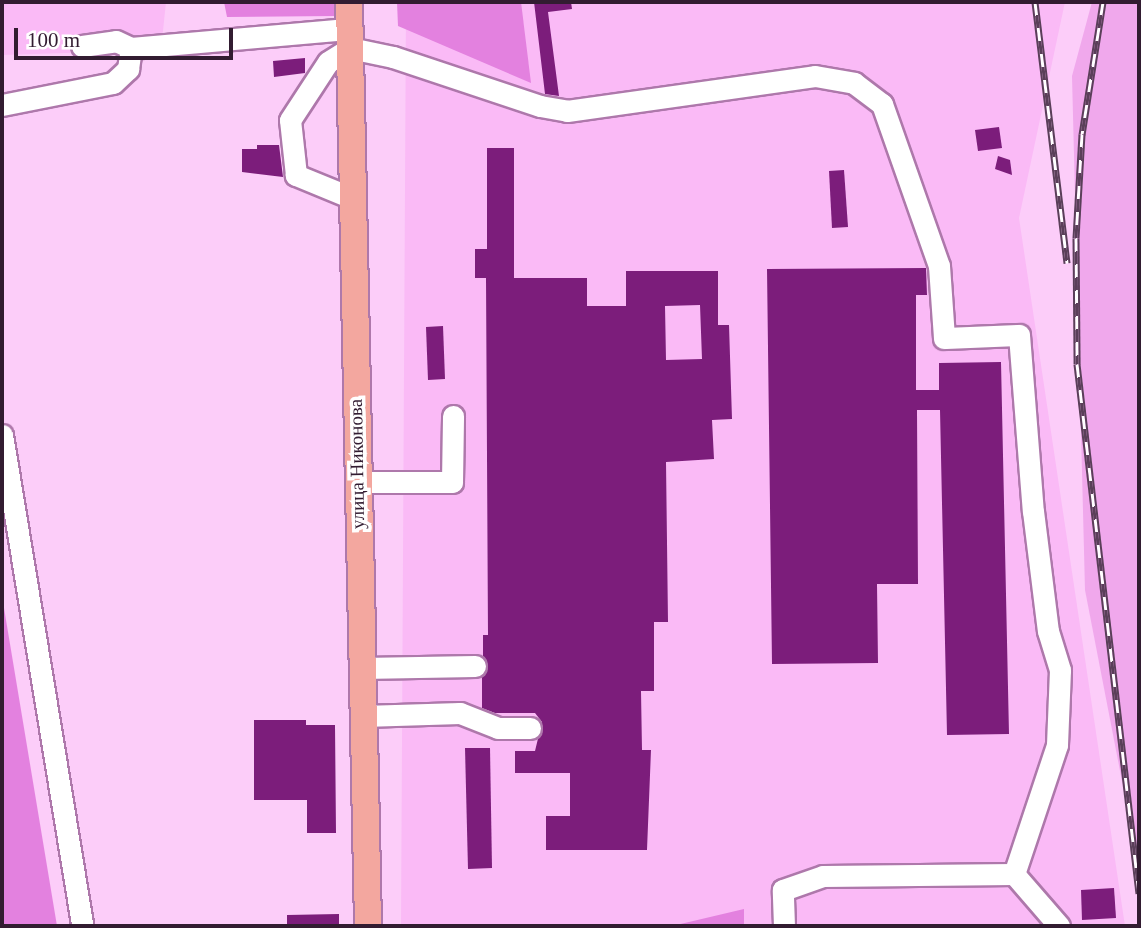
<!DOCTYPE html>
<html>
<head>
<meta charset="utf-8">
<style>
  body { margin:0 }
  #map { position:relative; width:1141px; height:928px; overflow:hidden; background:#fccdf9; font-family:"Times New Roman",serif }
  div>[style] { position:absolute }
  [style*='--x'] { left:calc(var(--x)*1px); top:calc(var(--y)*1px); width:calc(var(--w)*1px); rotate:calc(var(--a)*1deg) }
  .built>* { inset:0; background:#fabaf6 }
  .green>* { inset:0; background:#f0a8ec }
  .forest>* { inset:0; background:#e381df }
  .building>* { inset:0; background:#7c1d7b }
  .roads { filter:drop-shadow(2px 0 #ae78ab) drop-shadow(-2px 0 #ae78ab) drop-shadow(0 2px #ae78ab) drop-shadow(0 -2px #ae78ab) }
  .minor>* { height:21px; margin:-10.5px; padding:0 10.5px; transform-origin:10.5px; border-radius:10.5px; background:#fff }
  .major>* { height:26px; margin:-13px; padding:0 13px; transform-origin:13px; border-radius:13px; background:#f3a79f }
  .rail>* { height:7px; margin-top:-3.5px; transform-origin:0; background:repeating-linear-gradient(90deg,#fff 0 13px,#5a3f59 0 26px); box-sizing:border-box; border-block:2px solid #5a3f59 }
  span { translate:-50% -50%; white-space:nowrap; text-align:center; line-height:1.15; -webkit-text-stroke:7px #fff; paint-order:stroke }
  .street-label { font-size:19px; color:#321c31 }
  .frame { position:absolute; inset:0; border:4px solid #321c31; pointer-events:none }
  .scale { position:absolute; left:14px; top:28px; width:219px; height:32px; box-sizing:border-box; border:4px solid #321c31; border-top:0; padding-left:9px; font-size:21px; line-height:24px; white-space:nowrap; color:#321c31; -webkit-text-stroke:5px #fff; paint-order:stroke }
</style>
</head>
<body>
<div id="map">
  <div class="built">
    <i style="clip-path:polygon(2px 2px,166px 2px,161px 50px,2px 55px)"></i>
    <i style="clip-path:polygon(406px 2px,1065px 2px,1019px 218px,1125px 926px,401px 926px)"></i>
  </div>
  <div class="green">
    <i style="clip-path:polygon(1092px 2px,1139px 2px,1139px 869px,1085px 590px,1072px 76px)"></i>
  </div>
  <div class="forest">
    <i style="clip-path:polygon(224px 2px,335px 2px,335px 16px,227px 17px)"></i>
    <i style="clip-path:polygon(397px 2px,521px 2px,531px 83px,398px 26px)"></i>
    <i style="clip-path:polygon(2px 596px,57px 926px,2px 926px)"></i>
    <i style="clip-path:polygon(744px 909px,744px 926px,672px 926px)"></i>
  </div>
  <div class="building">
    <i style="clip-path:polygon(534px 2px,571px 2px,572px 9px,548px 12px,559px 96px,545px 94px)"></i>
    <i style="clip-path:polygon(305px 58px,305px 73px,274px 77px,273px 61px)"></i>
    <i style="clip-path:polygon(999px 127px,1002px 148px,978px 151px,975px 130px)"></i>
    <i style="clip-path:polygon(257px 145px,279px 145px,283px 177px,242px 172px,242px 149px,257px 149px)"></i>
    <i style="clip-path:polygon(evenodd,487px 148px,514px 148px,514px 278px,587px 278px,587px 306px,626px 306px,626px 271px,718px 271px,718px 325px,729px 325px,732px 419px,712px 420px,714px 459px,666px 462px,668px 622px,654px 622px,654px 691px,641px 691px,642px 750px,651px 750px,647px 850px,546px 850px,546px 816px,570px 816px,570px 773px,515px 773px,515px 751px,535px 751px,542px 722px,535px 713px,495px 713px,482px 708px,482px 677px,488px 666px,483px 656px,483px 635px,488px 635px,486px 278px,475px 278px,475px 249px,487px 249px,487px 148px,700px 305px,702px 359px,666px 360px,665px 306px,700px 305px)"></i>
    <i style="clip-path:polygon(998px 156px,1010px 160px,1012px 175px,995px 169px)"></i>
    <i style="clip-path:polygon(844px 170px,848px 227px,832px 228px,829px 171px)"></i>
    <i style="clip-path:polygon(926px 268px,927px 295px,916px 295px,916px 390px,939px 390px,939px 363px,1001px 362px,1009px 734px,947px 735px,940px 410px,917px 410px,918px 584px,877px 584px,878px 663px,772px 664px,767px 269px)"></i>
    <i style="clip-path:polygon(443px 326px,445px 379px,428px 380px,426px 327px)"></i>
    <i style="clip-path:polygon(254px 720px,306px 720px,306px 725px,335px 725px,336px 833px,307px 833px,307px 800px,254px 800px)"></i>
    <i style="clip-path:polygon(465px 748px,490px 748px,492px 868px,468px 869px)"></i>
    <i style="clip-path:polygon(1114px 888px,1116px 918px,1082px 920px,1081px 890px)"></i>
    <i style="clip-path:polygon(339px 914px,339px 926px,287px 926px,287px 915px)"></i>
  </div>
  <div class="roads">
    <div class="minor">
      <i style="--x:82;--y:46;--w:34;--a:-8"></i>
      <i style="--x:116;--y:41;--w:17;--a:25"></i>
      <i style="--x:131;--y:48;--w:220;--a:-5"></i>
      <i style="--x:2;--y:105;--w:113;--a:-11.2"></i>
      <i style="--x:113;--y:83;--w:21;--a:-43"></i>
      <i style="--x:128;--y:69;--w:21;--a:-82"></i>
      <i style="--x:352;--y:198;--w:61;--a:-157.7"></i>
      <i style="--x:296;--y:175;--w:55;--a:-96.2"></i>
      <i style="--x:290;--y:120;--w:69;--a:-56.8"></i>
      <i style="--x:328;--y:62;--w:26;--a:-32"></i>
      <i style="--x:350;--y:48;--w:44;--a:11.8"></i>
      <i style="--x:393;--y:57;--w:155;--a:18.4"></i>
      <i style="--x:540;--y:106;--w:27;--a:10"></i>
      <i style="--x:567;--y:111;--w:250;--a:-8"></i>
      <i style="--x:815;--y:76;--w:40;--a:10"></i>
      <i style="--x:854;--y:83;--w:35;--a:37"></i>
      <i style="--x:882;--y:104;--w:172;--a:70.6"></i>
      <i style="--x:939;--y:266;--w:72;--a:86"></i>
      <i style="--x:944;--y:338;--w:75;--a:-2.3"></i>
      <i style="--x:1019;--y:335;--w:177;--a:85.5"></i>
      <i style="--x:1033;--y:511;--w:121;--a:82.9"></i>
      <i style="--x:1048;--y:631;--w:41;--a:72.9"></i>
      <i style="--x:1060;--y:670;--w:75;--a:92.3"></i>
      <i style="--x:1057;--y:745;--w:136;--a:108.4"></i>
      <i style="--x:2;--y:435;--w:497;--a:80.7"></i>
      <i style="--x:358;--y:482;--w:94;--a:0"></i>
      <i style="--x:452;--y:482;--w:66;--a:-89.1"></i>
      <i style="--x:362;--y:668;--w:113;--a:-1"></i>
      <i style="--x:363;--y:716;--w:97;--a:-1.8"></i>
      <i style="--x:460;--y:713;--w:41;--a:21.5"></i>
      <i style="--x:498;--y:728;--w:32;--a:0"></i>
      <i style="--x:784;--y:926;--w:36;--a:-92"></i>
      <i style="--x:783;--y:890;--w:42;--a:-19.3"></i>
      <i style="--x:823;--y:876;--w:191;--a:-0.6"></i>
      <i style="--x:1014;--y:874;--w:69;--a:49.1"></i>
    </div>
    <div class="major">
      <i style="--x:349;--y:2;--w:924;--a:88.82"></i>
    </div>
  </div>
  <div class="rail">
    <i style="--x:1035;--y:2;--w:263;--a:83"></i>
    <i style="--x:1103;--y:2;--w:134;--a:99"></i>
    <i style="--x:1082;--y:134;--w:104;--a:93.3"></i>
    <i style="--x:1076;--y:238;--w:126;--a:89.5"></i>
    <i style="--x:1077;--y:364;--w:533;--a:83.32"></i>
  </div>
  <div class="street-label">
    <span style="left:357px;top:464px;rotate:-91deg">улица Никонова</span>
  </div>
  <div class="frame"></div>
  <div class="scale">100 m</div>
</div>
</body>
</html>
